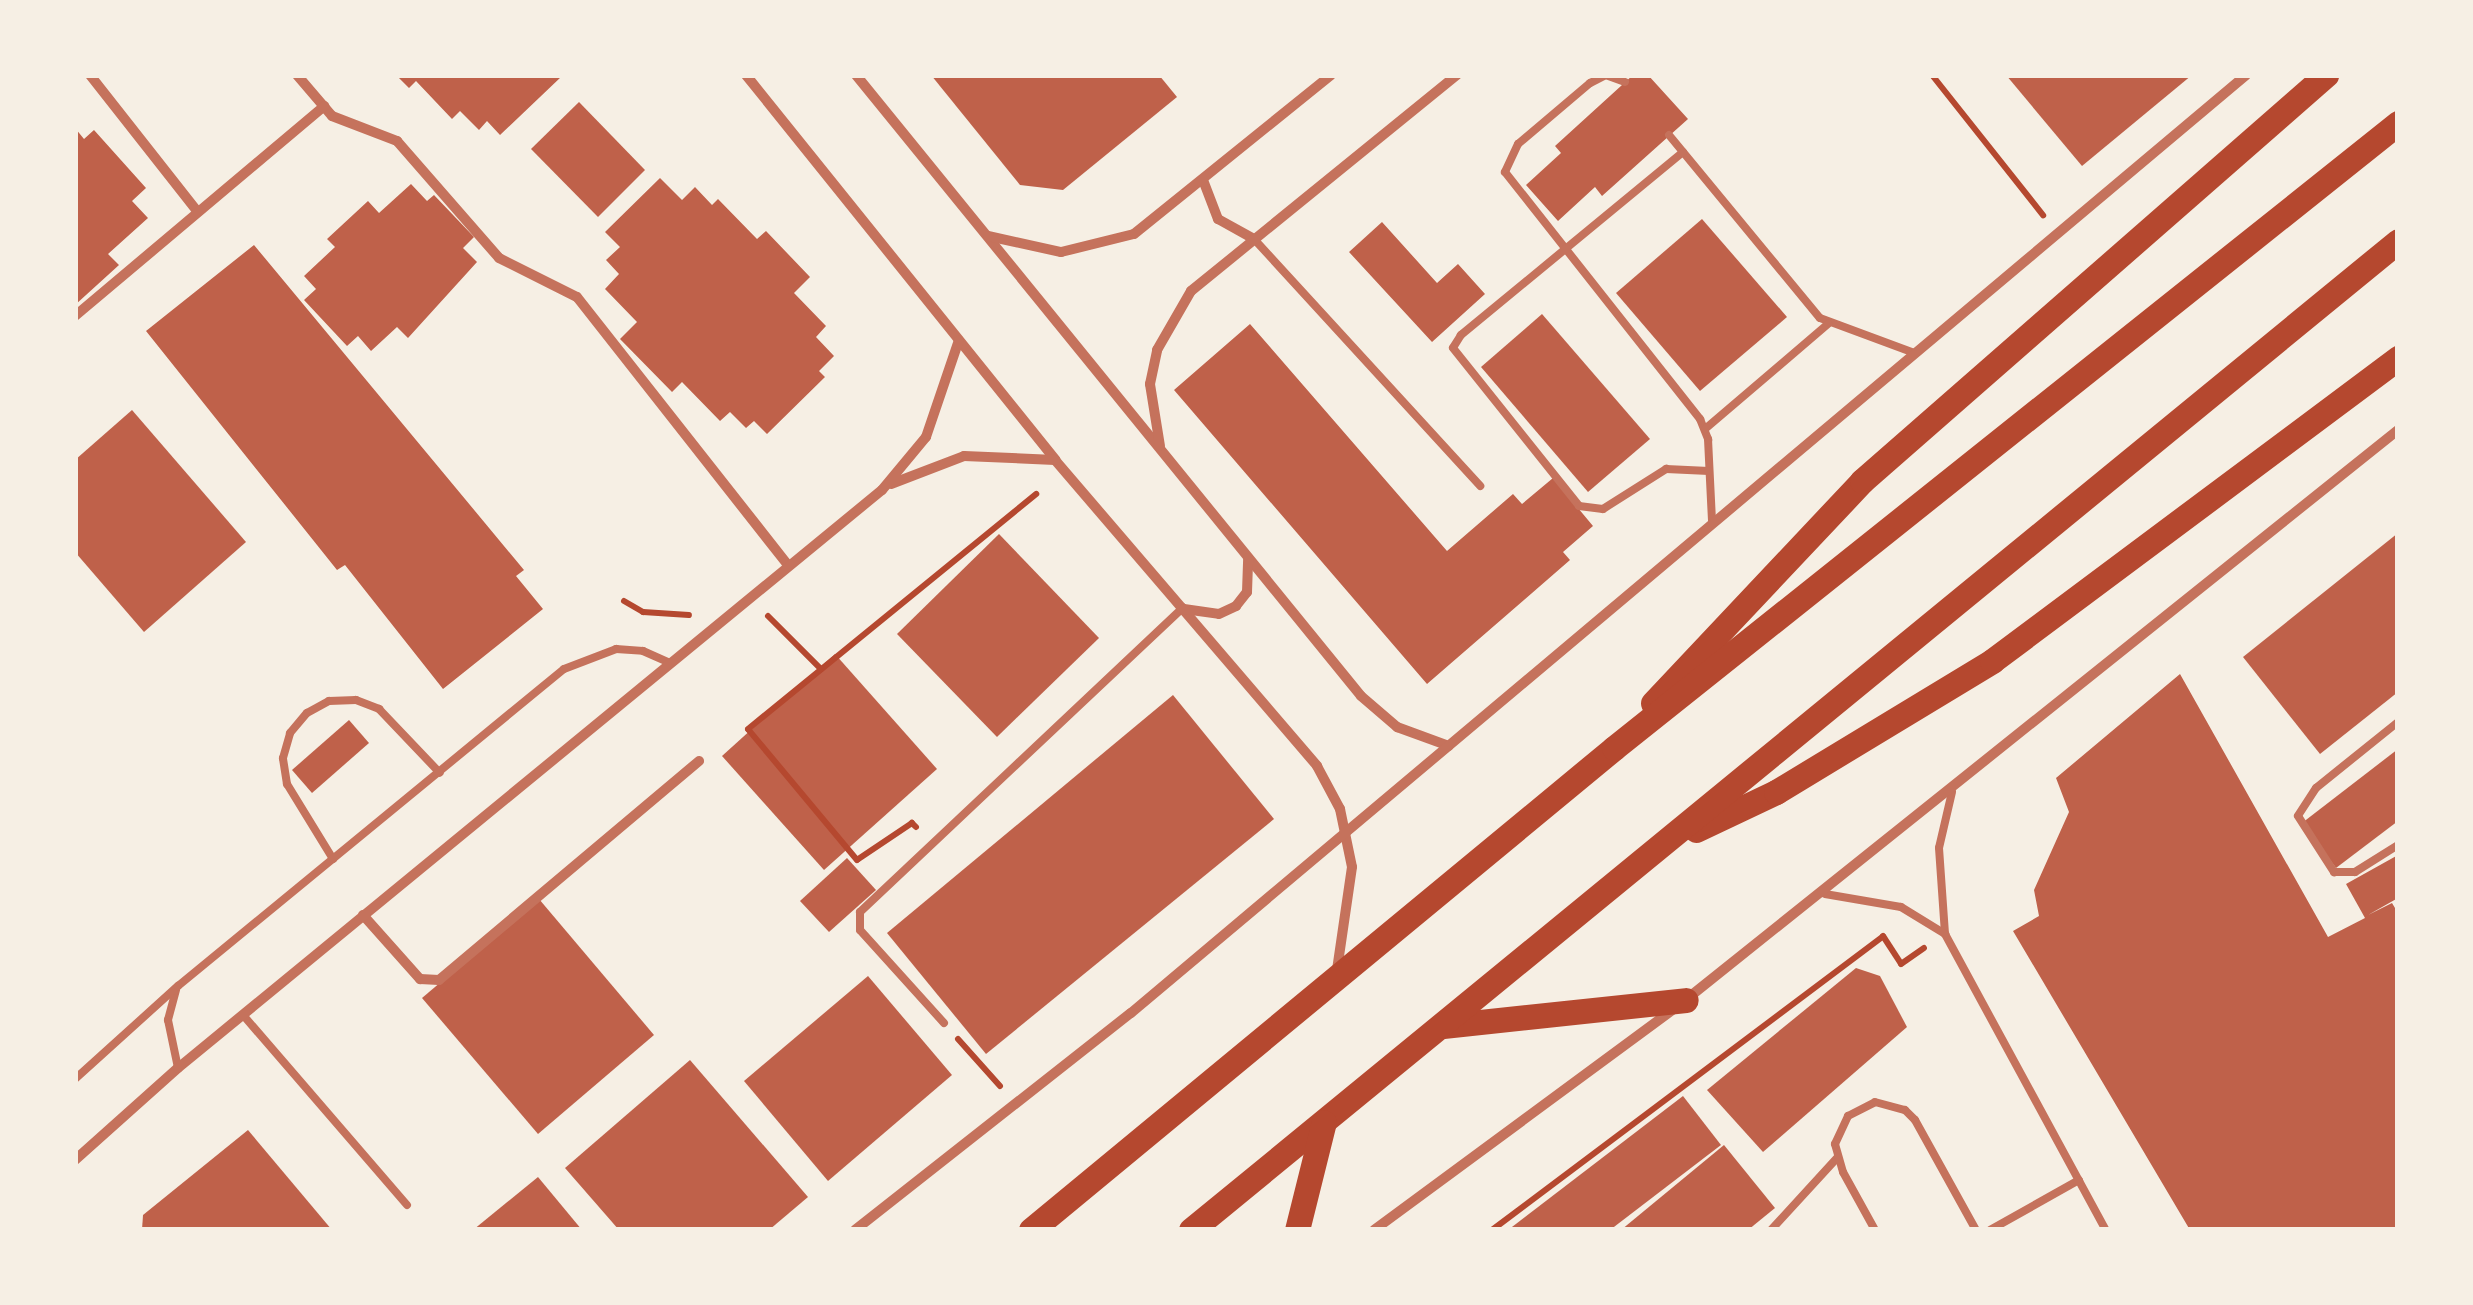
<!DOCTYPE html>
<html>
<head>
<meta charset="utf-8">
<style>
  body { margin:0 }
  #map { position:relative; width:2473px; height:1305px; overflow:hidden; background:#f6efe4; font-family:Manrope,sans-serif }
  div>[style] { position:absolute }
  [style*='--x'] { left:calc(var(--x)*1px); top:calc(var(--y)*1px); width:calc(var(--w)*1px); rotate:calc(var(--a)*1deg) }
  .building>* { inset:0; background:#bf614a }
  .path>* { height:6px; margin:-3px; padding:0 3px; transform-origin:3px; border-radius:3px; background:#b5482f }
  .service>* { height:8px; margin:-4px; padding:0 4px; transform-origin:4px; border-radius:4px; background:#c5725c }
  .minor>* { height:10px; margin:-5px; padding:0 5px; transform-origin:5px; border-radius:5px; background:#c5725c }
  .primary>* { height:25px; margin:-12.5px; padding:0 12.5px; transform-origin:12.5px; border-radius:12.5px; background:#b5482f }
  span { translate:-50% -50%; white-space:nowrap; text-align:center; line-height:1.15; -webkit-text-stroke:8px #f6efe4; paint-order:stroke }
  .frame { position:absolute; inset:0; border:78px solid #f6efe4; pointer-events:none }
</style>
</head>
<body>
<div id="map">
  <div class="building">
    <i style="clip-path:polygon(396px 75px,559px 75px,561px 77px,500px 135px,487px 121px,479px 130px,460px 111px,452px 119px,416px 81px,409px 88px)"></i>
    <i style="clip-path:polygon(931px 75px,1159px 75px,1177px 97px,1063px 190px,1020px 185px)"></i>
    <i style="clip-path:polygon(1633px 75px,1648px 75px,1688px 119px,1602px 196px,1595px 187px,1558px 221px,1526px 185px,1561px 153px,1555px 146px)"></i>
    <i style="clip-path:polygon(2006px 75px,2192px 75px,2082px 166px)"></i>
    <i style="clip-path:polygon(579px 102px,645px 170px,598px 217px,531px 149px)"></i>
    <i style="clip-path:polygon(75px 128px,84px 139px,94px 130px,146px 188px,132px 201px,148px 218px,108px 254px,119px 265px,75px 305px)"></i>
    <i style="clip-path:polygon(660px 178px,682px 200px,695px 187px,712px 205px,718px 199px,757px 239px,766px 231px,810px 277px,794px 293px,826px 326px,816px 337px,834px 356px,819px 371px,825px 377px,767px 434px,754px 421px,746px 428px,730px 412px,720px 421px,682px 382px,672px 392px,620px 339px,637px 322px,605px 289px,619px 274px,606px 260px,620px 247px,605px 232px)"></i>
    <i style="clip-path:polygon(411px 184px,427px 201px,434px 195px,474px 237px,463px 248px,477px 262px,408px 338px,397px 327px,371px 351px,358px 336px,347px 346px,304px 300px,316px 289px,304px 276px,335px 247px,327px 239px,368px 201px,379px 213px)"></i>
    <i style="clip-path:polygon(1702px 219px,1787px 317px,1700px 391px,1616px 293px)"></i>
    <i style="clip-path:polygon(1382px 222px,1437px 283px,1458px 264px,1485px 294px,1432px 342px,1349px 252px)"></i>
    <i style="clip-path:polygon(254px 245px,524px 570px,516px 576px,543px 609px,443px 689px,345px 565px,337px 570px,146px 331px)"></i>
    <i style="clip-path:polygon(1542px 314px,1650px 439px,1588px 492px,1481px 367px)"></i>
    <i style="clip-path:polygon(1250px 324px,1447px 551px,1513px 494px,1522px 504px,1553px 478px,1593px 526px,1563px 552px,1570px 560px,1427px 684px,1174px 390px)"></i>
    <i style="clip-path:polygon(132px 410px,246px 542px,144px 632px,75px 552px,75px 460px)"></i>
    <i style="clip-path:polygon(2398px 533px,2398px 692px,2320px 754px,2243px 657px)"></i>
    <i style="clip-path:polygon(999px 534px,1099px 638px,997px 737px,897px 634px)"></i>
    <i style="clip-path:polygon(835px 654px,937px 769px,824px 870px,722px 756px)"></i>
    <i style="clip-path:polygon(2180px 674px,2328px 937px,2365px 918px,2346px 884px,2398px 855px,2398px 898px,2368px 915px,2392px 903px,2398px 913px,2398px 1230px,2190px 1230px,2013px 931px,2039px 916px,2034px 890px,2069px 812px,2056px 778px)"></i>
    <i style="clip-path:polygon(1173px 695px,1274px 819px,986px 1054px,887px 933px)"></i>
    <i style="clip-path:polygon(349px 720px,369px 743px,312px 793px,292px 770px)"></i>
    <i style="clip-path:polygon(2398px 749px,2398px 821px,2336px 868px,2302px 823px)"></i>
    <i style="clip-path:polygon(847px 858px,876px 890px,829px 932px,800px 901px)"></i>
    <i style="clip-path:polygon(539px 899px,654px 1035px,538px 1134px,422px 998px)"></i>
    <i style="clip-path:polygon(1856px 968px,1880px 976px,1907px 1027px,1763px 1152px,1707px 1090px)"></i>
    <i style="clip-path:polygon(868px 976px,952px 1075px,828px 1181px,744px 1081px)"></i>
    <i style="clip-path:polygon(690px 1060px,808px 1197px,769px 1230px,619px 1230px,565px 1168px)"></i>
    <i style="clip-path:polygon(1683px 1096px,1721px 1145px,1610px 1230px,1508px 1230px)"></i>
    <i style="clip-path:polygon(248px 1130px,332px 1230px,142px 1230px,143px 1215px)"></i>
    <i style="clip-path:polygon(1724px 1145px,1775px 1208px,1748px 1230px,1621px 1230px)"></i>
    <i style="clip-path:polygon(538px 1177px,582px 1230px,473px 1230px)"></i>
  </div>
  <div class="path">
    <i style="--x:1932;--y:75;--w:179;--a:51.6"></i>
    <i style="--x:624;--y:601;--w:22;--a:30"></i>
    <i style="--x:643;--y:612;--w:46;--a:3.7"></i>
    <i style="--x:768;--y:616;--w:75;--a:45"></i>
    <i style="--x:916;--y:827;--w:6;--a:-135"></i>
    <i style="--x:912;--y:823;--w:66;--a:146.1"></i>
    <i style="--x:857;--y:860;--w:170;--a:-129.8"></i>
    <i style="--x:748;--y:729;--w:372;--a:-39.2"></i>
    <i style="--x:958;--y:1039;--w:63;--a:48.2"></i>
    <i style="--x:1492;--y:1230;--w:489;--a:-36.9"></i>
    <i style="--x:1883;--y:936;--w:33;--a:57"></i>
    <i style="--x:1901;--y:964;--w:28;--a:-35"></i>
  </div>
  <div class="service">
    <i style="--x:1625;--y:82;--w:20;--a:-160"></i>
    <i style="--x:1606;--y:75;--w:18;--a:153"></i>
    <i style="--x:1590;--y:83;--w:94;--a:139.7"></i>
    <i style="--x:1518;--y:144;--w:31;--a:115"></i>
    <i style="--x:1505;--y:172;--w:315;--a:51.7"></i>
    <i style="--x:1700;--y:419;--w:22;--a:68"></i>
    <i style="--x:1708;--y:439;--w:82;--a:87.2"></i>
    <i style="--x:1669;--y:135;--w:237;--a:50.5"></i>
    <i style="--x:1820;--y:318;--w:100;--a:20.4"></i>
    <i style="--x:1683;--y:152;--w:288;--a:140.5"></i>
    <i style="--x:1461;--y:335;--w:15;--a:122"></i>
    <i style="--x:1453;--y:348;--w:202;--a:51.4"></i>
    <i style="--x:1579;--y:506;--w:24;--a:7"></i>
    <i style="--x:1603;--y:509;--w:75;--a:-32.4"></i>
    <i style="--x:1666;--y:469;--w:43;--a:2.7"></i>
    <i style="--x:1254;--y:239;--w:335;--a:47.5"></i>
    <i style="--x:1705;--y:429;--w:162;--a:-40.5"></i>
    <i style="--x:2398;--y:722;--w:105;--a:141.2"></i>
    <i style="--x:2316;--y:788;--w:33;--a:123"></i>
    <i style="--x:2298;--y:816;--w:67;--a:57.3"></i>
    <i style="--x:2334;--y:872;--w:21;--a:0"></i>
    <i style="--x:2355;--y:872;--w:51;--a:-32.1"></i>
    <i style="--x:1952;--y:792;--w:57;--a:103.1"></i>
    <i style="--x:1939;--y:848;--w:86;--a:86"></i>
    <i style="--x:1945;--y:934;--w:337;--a:61.5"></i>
    <i style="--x:333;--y:859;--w:88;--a:-121.5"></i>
    <i style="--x:287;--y:784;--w:26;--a:-99"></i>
    <i style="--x:283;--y:758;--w:26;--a:-74"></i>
    <i style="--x:290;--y:733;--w:26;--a:-50"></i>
    <i style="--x:307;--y:713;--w:25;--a:-29"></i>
    <i style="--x:329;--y:701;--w:27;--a:-2"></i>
    <i style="--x:356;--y:700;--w:25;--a:21"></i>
    <i style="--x:379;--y:709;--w:88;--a:46.4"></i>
    <i style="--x:1825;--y:894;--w:77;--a:9.7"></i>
    <i style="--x:1901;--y:907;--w:52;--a:31.5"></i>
    <i style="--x:176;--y:990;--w:31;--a:105"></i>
    <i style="--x:168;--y:1020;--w:49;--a:78.2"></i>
    <i style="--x:243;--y:1015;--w:251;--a:49.2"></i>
    <i style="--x:944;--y:1023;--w:125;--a:-132.1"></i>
    <i style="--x:860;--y:930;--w:18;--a:-90"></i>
    <i style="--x:860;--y:912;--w:444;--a:-43.3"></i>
    <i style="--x:75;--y:1079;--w:139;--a:-42.1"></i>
    <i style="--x:178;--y:986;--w:499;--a:-39.4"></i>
    <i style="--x:564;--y:669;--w:56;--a:-21"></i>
    <i style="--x:616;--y:649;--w:27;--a:4"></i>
    <i style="--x:643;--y:651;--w:30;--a:24"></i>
    <i style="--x:1771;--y:1230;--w:98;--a:-47.5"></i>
    <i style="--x:1875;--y:1230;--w:66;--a:-118.9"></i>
    <i style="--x:1843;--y:1172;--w:29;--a:-106"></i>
    <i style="--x:1835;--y:1144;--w:31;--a:-65"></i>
    <i style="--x:1848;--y:1116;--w:30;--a:-27"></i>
    <i style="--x:1875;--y:1102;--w:31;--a:15"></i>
    <i style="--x:1905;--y:1110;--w:14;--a:45"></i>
    <i style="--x:1915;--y:1120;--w:126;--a:61"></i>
    <i style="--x:1990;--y:1230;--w:102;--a:-29.3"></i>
  </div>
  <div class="minor">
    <i style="--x:90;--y:75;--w:174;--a:51.8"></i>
    <i style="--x:297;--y:75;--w:54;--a:49.5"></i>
    <i style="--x:332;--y:116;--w:70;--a:21"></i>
    <i style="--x:397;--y:141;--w:155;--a:48.9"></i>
    <i style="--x:499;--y:258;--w:87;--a:26.6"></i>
    <i style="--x:577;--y:297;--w:342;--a:51.8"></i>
    <i style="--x:746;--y:75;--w:494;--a:51.2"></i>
    <i style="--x:1055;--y:460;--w:403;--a:49.4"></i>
    <i style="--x:1317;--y:766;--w:49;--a:61.9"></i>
    <i style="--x:1340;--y:809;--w:59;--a:78.3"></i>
    <i style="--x:1352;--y:867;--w:104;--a:98.3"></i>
    <i style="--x:856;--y:75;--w:800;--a:50.88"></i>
    <i style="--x:1361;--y:696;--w:48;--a:40.7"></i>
    <i style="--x:1397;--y:727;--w:55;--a:20.1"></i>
    <i style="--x:1203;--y:180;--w:42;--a:69"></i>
    <i style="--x:1218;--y:219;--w:41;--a:29.1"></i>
    <i style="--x:988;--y:236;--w:75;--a:12.4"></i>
    <i style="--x:1061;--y:252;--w:75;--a:-13.9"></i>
    <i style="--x:1134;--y:234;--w:253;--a:-38.9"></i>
    <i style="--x:75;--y:316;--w:326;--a:-40.1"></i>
    <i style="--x:1160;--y:446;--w:63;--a:-99.2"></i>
    <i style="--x:1150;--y:384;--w:35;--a:-78"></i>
    <i style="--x:1157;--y:350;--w:68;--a:-60"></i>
    <i style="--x:1191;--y:291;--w:343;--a:-39.1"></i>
    <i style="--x:891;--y:484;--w:78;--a:-21"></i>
    <i style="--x:964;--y:456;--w:91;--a:2.5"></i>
    <i style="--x:1184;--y:609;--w:35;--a:8"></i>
    <i style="--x:1219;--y:614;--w:19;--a:-25"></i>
    <i style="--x:1236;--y:606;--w:18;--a:-52"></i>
    <i style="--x:1247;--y:592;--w:34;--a:-88"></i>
    <i style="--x:363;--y:915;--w:86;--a:48.3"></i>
    <i style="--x:420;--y:979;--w:19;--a:3"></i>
    <i style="--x:439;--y:980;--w:340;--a:-40.1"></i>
    <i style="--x:1688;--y:998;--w:909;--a:-38.66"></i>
    <i style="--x:75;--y:1160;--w:138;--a:-41.8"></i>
    <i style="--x:178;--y:1068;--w:911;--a:-39.39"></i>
    <i style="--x:882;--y:490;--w:69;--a:-50.3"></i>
    <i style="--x:926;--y:437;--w:102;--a:-71.2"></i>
    <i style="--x:855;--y:1230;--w:351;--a:-38.2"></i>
    <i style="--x:1131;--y:1013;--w:1457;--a:-40.07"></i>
    <i style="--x:1374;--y:1230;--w:374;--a:-36.4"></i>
  </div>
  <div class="primary">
    <i style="--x:1653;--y:703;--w:305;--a:-46.7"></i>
    <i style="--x:1862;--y:481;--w:617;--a:-41.19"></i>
    <i style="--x:1696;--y:830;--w:89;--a:-25.4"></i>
    <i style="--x:1776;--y:792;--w:253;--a:-31.2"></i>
    <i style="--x:1992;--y:661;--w:507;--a:-36.73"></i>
    <i style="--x:1443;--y:1026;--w:244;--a:-6.1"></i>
    <i style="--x:1031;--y:1230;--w:756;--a:-39.58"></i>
    <i style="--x:1614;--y:748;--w:1003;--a:-38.56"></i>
    <i style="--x:1191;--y:1230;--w:1560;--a:-39.33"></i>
    <i style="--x:1297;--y:1230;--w:111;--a:-76"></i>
  </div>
  <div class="frame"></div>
</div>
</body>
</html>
